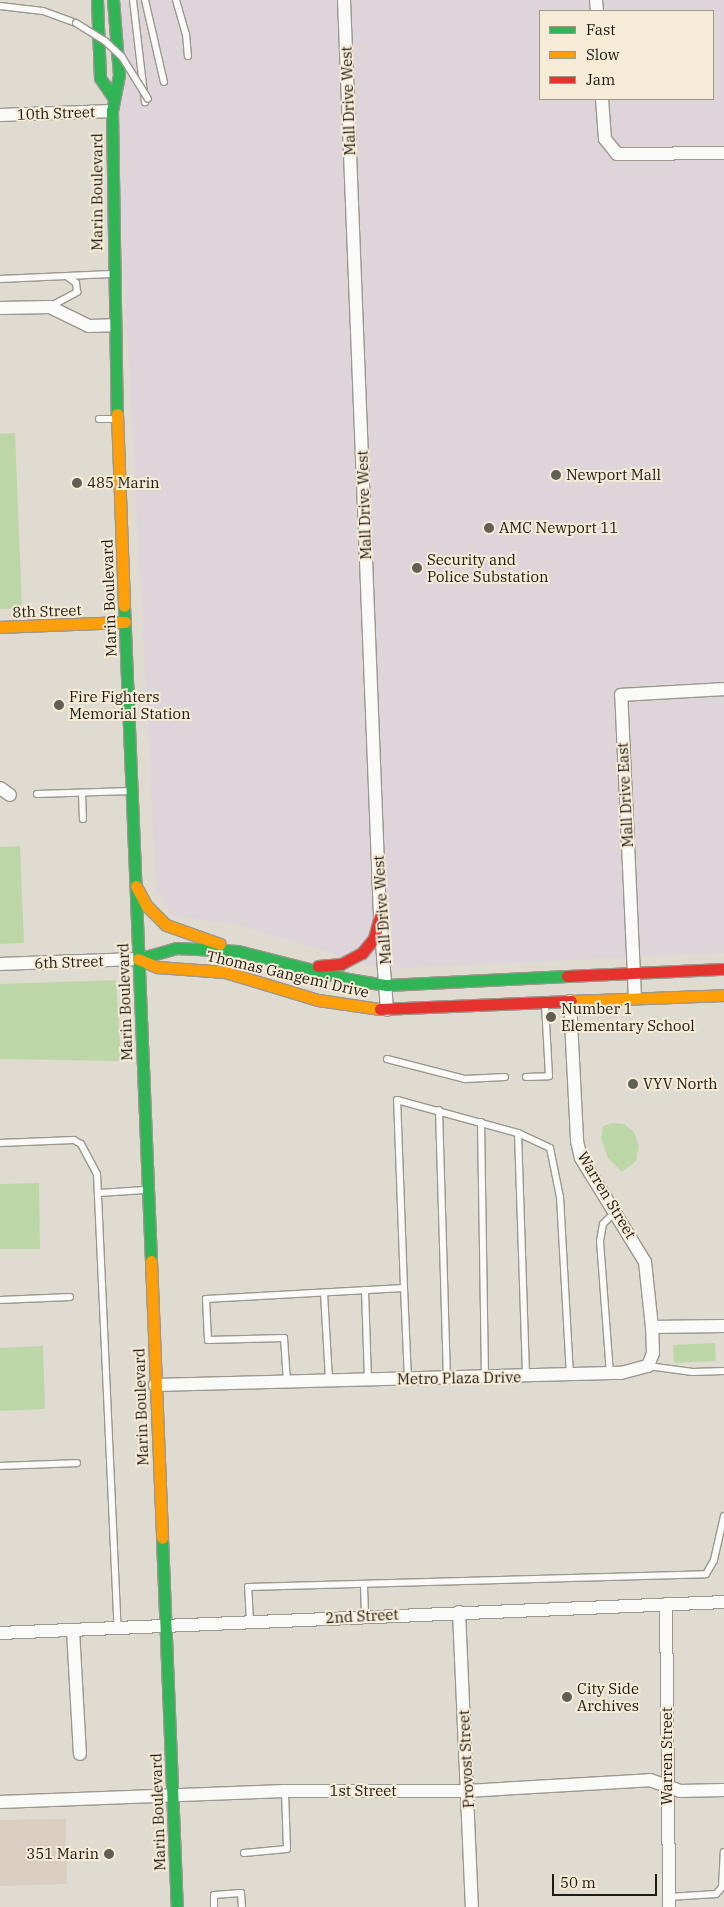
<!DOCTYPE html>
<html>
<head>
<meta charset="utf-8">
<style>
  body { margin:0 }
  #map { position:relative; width:724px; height:1907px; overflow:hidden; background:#e0dbd0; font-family:"IBM Plex Serif",serif }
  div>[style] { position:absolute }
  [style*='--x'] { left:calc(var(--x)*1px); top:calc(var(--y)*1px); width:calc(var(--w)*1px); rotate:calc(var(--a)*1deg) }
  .commercial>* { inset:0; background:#ded5db }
  .industrial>* { inset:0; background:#d9cec0 }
  .green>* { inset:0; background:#bdd6a8 }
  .roads { filter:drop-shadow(1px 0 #9b978f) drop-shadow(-1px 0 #9b978f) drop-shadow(0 1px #9b978f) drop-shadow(0 -1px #9b978f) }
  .lane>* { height:6px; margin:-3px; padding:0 3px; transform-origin:3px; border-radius:3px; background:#fafaf8 }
  .street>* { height:12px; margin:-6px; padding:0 6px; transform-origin:6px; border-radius:6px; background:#fafaf8 }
  .fast>* { height:11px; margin:-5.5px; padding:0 5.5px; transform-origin:5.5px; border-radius:5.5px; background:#30b455 }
  .slow>* { height:11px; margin:-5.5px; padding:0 5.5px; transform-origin:5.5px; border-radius:5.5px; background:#ff9f0a }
  .jam>* { height:11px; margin:-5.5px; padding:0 5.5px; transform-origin:5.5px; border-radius:5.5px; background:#e5322d }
  .bridges { filter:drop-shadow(1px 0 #9b978f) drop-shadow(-1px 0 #9b978f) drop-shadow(0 1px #9b978f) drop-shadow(0 -1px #9b978f) }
  .lane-bridge>* { height:6px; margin:-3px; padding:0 3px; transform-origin:3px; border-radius:3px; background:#fafaf8 }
  .dots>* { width:14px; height:14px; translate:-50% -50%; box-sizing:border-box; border:2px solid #f5ebd6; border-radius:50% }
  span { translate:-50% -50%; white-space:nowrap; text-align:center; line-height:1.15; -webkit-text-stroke:4px #f5ebd6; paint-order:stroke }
  .street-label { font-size:15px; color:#1d1a12 }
  .poi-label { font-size:15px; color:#1d1a12 }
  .left { translate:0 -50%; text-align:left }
  .right { translate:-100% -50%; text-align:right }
  .legend { position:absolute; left:539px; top:10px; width:175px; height:90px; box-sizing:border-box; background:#f5ebd6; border:1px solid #9f9788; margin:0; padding:6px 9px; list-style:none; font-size:15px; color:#1d1a12 }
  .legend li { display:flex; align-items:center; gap:10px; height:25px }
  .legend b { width:25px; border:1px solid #9f9788 }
  .scale { position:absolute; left:552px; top:1874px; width:105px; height:22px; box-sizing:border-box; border:2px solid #1d1a12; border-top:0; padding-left:6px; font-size:15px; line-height:18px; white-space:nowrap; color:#1d1a12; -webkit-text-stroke:4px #f5ebd6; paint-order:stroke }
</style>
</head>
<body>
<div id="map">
  <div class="commercial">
    <i style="clip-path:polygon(evenodd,110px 0,724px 0,724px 953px,384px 969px,238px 925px,173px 916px,156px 890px,110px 0,540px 11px,713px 11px,713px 99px,540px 99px,540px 11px)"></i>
  </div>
  <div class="industrial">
    <i style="clip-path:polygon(66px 1819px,67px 1884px,0 1886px,0 1820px)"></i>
  </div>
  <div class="green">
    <i style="clip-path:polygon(15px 433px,22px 608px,0 609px,0 434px)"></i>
    <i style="clip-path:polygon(20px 846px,24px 943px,0 944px,0 847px)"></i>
    <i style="clip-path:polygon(116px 980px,121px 1061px,0 1059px,0 984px)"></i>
    <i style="clip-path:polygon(612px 1123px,624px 1124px,634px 1132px,639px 1146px,636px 1161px,622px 1172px,608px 1158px,601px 1138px,603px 1126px)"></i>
    <i style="clip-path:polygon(39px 1183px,40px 1249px,0 1249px,0 1184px)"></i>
    <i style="clip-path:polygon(715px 1343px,716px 1361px,674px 1363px,673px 1345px)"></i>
    <i style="clip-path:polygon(43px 1346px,45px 1409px,0 1411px,0 1348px)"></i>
  </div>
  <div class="roads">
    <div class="lane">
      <i style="--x:133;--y:0;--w:103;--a:83.3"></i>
      <i style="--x:145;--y:0;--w:84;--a:77"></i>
      <i style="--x:176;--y:0;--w:35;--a:74"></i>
      <i style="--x:186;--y:34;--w:22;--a:85"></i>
      <i style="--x:0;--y:6;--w:43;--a:6.6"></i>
      <i style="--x:43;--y:11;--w:35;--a:20"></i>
      <i style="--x:0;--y:279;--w:111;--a:-2.6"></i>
      <i style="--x:51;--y:306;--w:30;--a:-28"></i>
      <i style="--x:77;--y:292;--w:9;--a:-96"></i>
      <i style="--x:76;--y:283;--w:10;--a:-143"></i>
      <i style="--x:99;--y:419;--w:16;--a:0"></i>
      <i style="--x:82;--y:793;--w:26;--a:88"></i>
      <i style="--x:37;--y:794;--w:94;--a:-1.8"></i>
      <i style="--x:387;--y:1059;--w:81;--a:14.4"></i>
      <i style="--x:465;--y:1079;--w:40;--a:-2.9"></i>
      <i style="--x:526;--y:1077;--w:23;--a:-2"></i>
      <i style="--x:549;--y:1076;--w:71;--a:-93.2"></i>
      <i style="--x:439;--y:1110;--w:268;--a:88.3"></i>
      <i style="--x:481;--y:1122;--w:255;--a:89.1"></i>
      <i style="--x:518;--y:1133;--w:243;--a:88.1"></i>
      <i style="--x:0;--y:1143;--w:74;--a:-2.3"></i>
      <i style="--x:74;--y:1140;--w:8;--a:30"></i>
      <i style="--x:81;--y:1144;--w:34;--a:62"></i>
      <i style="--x:97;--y:1174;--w:454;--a:87.4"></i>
      <i style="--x:98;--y:1193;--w:48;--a:-3.6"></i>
      <i style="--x:404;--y:1288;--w:91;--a:87.5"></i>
      <i style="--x:365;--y:1290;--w:90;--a:88.1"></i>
      <i style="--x:324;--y:1293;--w:88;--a:86.7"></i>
      <i style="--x:0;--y:1300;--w:70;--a:-2.5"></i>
      <i style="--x:648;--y:1366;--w:45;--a:7.6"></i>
      <i style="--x:693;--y:1372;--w:31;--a:-2"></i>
      <i style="--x:610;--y:1374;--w:133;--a:-94.3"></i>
      <i style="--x:600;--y:1241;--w:17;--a:-80"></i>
      <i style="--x:603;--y:1224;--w:18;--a:-45"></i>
      <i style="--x:287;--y:1382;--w:44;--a:-93.9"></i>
      <i style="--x:284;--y:1338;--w:76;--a:178.5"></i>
      <i style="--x:208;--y:1340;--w:41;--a:-92.8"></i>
      <i style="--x:206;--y:1299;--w:198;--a:-3.2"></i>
      <i style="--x:404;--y:1288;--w:188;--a:-92.1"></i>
      <i style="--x:397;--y:1100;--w:125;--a:15.3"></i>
      <i style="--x:518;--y:1133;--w:35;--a:25"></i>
      <i style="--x:550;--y:1148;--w:50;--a:78.5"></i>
      <i style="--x:560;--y:1197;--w:178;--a:86.8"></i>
      <i style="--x:0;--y:1466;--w:77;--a:-2.2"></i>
      <i style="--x:364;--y:1586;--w:30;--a:88"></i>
      <i style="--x:250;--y:1622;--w:35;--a:-93"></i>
      <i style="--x:248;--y:1587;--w:458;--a:-1.6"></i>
      <i style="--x:706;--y:1574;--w:16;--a:-60"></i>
      <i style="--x:714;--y:1560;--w:45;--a:-77.2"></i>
      <i style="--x:244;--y:1853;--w:43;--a:-5.3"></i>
      <i style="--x:287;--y:1849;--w:58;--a:-92"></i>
      <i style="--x:668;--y:1897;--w:48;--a:-3.6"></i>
      <i style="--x:716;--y:1894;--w:9;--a:-49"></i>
      <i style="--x:722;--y:1887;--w:35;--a:-87"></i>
      <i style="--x:214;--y:1907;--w:12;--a:-90"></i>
      <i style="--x:214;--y:1895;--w:27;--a:-4"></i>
      <i style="--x:241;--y:1893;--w:14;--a:86"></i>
    </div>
    <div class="street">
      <i style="--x:344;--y:0;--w:916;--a:87.75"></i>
      <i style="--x:380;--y:915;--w:95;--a:85.8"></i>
      <i style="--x:596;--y:0;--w:11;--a:85"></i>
      <i style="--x:602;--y:99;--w:40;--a:85.7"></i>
      <i style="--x:605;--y:139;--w:19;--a:51"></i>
      <i style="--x:617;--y:154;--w:107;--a:-0.5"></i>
      <i style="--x:0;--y:115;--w:112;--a:-2"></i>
      <i style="--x:0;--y:308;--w:50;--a:-1.1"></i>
      <i style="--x:50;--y:307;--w:43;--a:26"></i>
      <i style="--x:89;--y:326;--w:24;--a:-2"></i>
      <i style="--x:0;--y:788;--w:12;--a:35"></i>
      <i style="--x:0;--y:964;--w:138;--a:-2.1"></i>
      <i style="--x:635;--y:998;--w:303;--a:-92.6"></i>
      <i style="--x:621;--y:695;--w:103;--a:-3.3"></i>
      <i style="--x:570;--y:1001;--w:140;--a:87.1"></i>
      <i style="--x:577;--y:1141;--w:17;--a:77"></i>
      <i style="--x:581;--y:1158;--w:122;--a:58.4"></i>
      <i style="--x:645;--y:1262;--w:65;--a:83.9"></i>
      <i style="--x:155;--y:1385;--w:466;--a:-1.5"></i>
      <i style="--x:621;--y:1373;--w:28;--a:-15"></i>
      <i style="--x:648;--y:1366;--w:14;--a:-69"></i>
      <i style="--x:653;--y:1353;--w:26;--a:-92"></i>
      <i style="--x:652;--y:1327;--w:72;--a:-0.8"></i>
      <i style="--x:666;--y:1604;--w:303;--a:89.4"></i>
      <i style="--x:459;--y:1612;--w:295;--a:87.5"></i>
      <i style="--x:73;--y:1630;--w:124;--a:86.8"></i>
      <i style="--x:0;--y:1633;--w:725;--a:-2.45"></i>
      <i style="--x:0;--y:1802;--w:285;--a:-2.2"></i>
      <i style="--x:285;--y:1791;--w:182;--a:0"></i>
      <i style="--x:467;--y:1791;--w:183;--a:-3.4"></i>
      <i style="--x:650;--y:1780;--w:32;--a:20"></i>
      <i style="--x:680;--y:1791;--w:44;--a:-1.3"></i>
    </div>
    <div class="fast">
      <i style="--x:97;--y:0;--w:78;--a:87.8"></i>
      <i style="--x:100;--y:78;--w:22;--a:56"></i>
      <i style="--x:113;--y:0;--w:75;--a:85.4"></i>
      <i style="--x:119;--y:75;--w:37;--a:101"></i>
      <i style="--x:112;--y:111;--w:303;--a:89.1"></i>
      <i style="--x:124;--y:606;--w:656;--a:87.64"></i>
      <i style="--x:138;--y:959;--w:40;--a:-16"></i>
      <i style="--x:176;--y:948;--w:62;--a:2.8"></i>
      <i style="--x:238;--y:951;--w:114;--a:14.3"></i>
      <i style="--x:348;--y:979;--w:39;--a:9"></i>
      <i style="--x:387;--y:985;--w:180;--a:-2.9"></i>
      <i style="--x:162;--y:1538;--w:369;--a:87.7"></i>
    </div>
    <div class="slow">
      <i style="--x:117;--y:414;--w:192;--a:87.9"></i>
      <i style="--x:0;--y:627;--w:125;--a:-2.3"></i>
      <i style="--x:136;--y:886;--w:21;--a:62"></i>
      <i style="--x:146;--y:905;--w:28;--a:45"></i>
      <i style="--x:166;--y:925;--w:57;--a:19.4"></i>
      <i style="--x:138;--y:959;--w:21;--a:23"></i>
      <i style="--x:157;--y:967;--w:68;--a:4.2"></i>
      <i style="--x:225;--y:972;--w:97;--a:16.8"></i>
      <i style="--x:318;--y:1000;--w:63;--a:8.3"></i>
      <i style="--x:571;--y:1001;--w:153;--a:-2.2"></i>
      <i style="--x:151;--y:1261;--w:277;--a:87.7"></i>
    </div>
    <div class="jam">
      <i style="--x:318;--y:966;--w:23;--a:-5"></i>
      <i style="--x:341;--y:964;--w:24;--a:-28"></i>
      <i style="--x:362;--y:953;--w:19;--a:-51"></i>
      <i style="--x:374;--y:938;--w:24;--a:-75"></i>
      <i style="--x:567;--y:976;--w:157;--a:-2.6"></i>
      <i style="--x:380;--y:1009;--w:191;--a:-2.4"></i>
    </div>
  </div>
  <div class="bridges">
    <div class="lane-bridge">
      <i style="--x:76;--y:23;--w:34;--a:32"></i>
      <i style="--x:105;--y:41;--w:23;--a:43"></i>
      <i style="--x:122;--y:57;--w:49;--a:58.2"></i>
    </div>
  </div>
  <div class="dots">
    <i style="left:556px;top:475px;background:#615e54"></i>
    <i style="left:77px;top:483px;background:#615e54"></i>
    <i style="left:489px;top:528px;background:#615e54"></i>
    <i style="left:417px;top:568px;background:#615e54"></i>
    <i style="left:59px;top:705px;background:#615e54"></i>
    <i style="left:551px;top:1017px;background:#615e54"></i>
    <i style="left:633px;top:1084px;background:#615e54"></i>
    <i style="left:567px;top:1697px;background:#615e54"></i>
    <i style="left:109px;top:1854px;background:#615e54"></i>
  </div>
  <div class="street-label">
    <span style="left:348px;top:101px;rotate:-92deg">Mall Drive West</span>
    <span style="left:56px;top:113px;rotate:-2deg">10th Street</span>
    <span style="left:97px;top:192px;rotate:-90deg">Marin Boulevard</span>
    <span style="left:364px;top:505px;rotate:-92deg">Mall Drive West</span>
    <span style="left:109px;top:598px;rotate:-92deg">Marin Boulevard</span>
    <span style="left:47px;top:611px;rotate:-2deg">8th Street</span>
    <span style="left:625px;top:795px;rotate:-93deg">Mall Drive East</span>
    <span style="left:382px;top:910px;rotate:-94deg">Mall Drive West</span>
    <span style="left:69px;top:962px;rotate:-2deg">6th Street</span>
    <span style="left:288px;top:974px;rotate:13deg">Thomas Gangemi Drive</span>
    <span style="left:125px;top:1002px;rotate:-92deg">Marin Boulevard</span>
    <span style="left:607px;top:1195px;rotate:59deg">Warren Street</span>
    <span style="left:459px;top:1378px;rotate:-1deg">Metro Plaza Drive</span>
    <span style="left:141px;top:1407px;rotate:-92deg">Marin Boulevard</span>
    <span style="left:362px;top:1616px;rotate:-3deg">2nd Street</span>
    <span style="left:667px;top:1756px;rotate:-90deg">Warren Street</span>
    <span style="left:466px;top:1759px;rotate:-93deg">Provost Street</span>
    <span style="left:363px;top:1791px">1st Street</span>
    <span style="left:158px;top:1812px;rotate:-92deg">Marin Boulevard</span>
  </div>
  <div class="poi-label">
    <span class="left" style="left:566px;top:475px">Newport Mall</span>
    <span class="left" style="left:87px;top:483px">485 Marin</span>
    <span class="left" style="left:499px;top:528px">AMC Newport 11</span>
    <span class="left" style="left:427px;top:568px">Security and<br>Police Substation</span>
    <span class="left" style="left:69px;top:705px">Fire Fighters<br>Memorial Station</span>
    <span class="left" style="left:561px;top:1017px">Number 1<br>Elementary School</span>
    <span class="left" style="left:643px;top:1084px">VYV North</span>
    <span class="left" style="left:577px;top:1697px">City Side<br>Archives</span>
    <span class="right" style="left:99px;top:1854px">351 Marin</span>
  </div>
  <ul class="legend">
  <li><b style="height:6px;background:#30b455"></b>Fast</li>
  <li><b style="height:6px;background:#ff9f0a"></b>Slow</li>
  <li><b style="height:6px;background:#e5322d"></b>Jam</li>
  </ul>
  <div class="scale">50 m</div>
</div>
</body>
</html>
